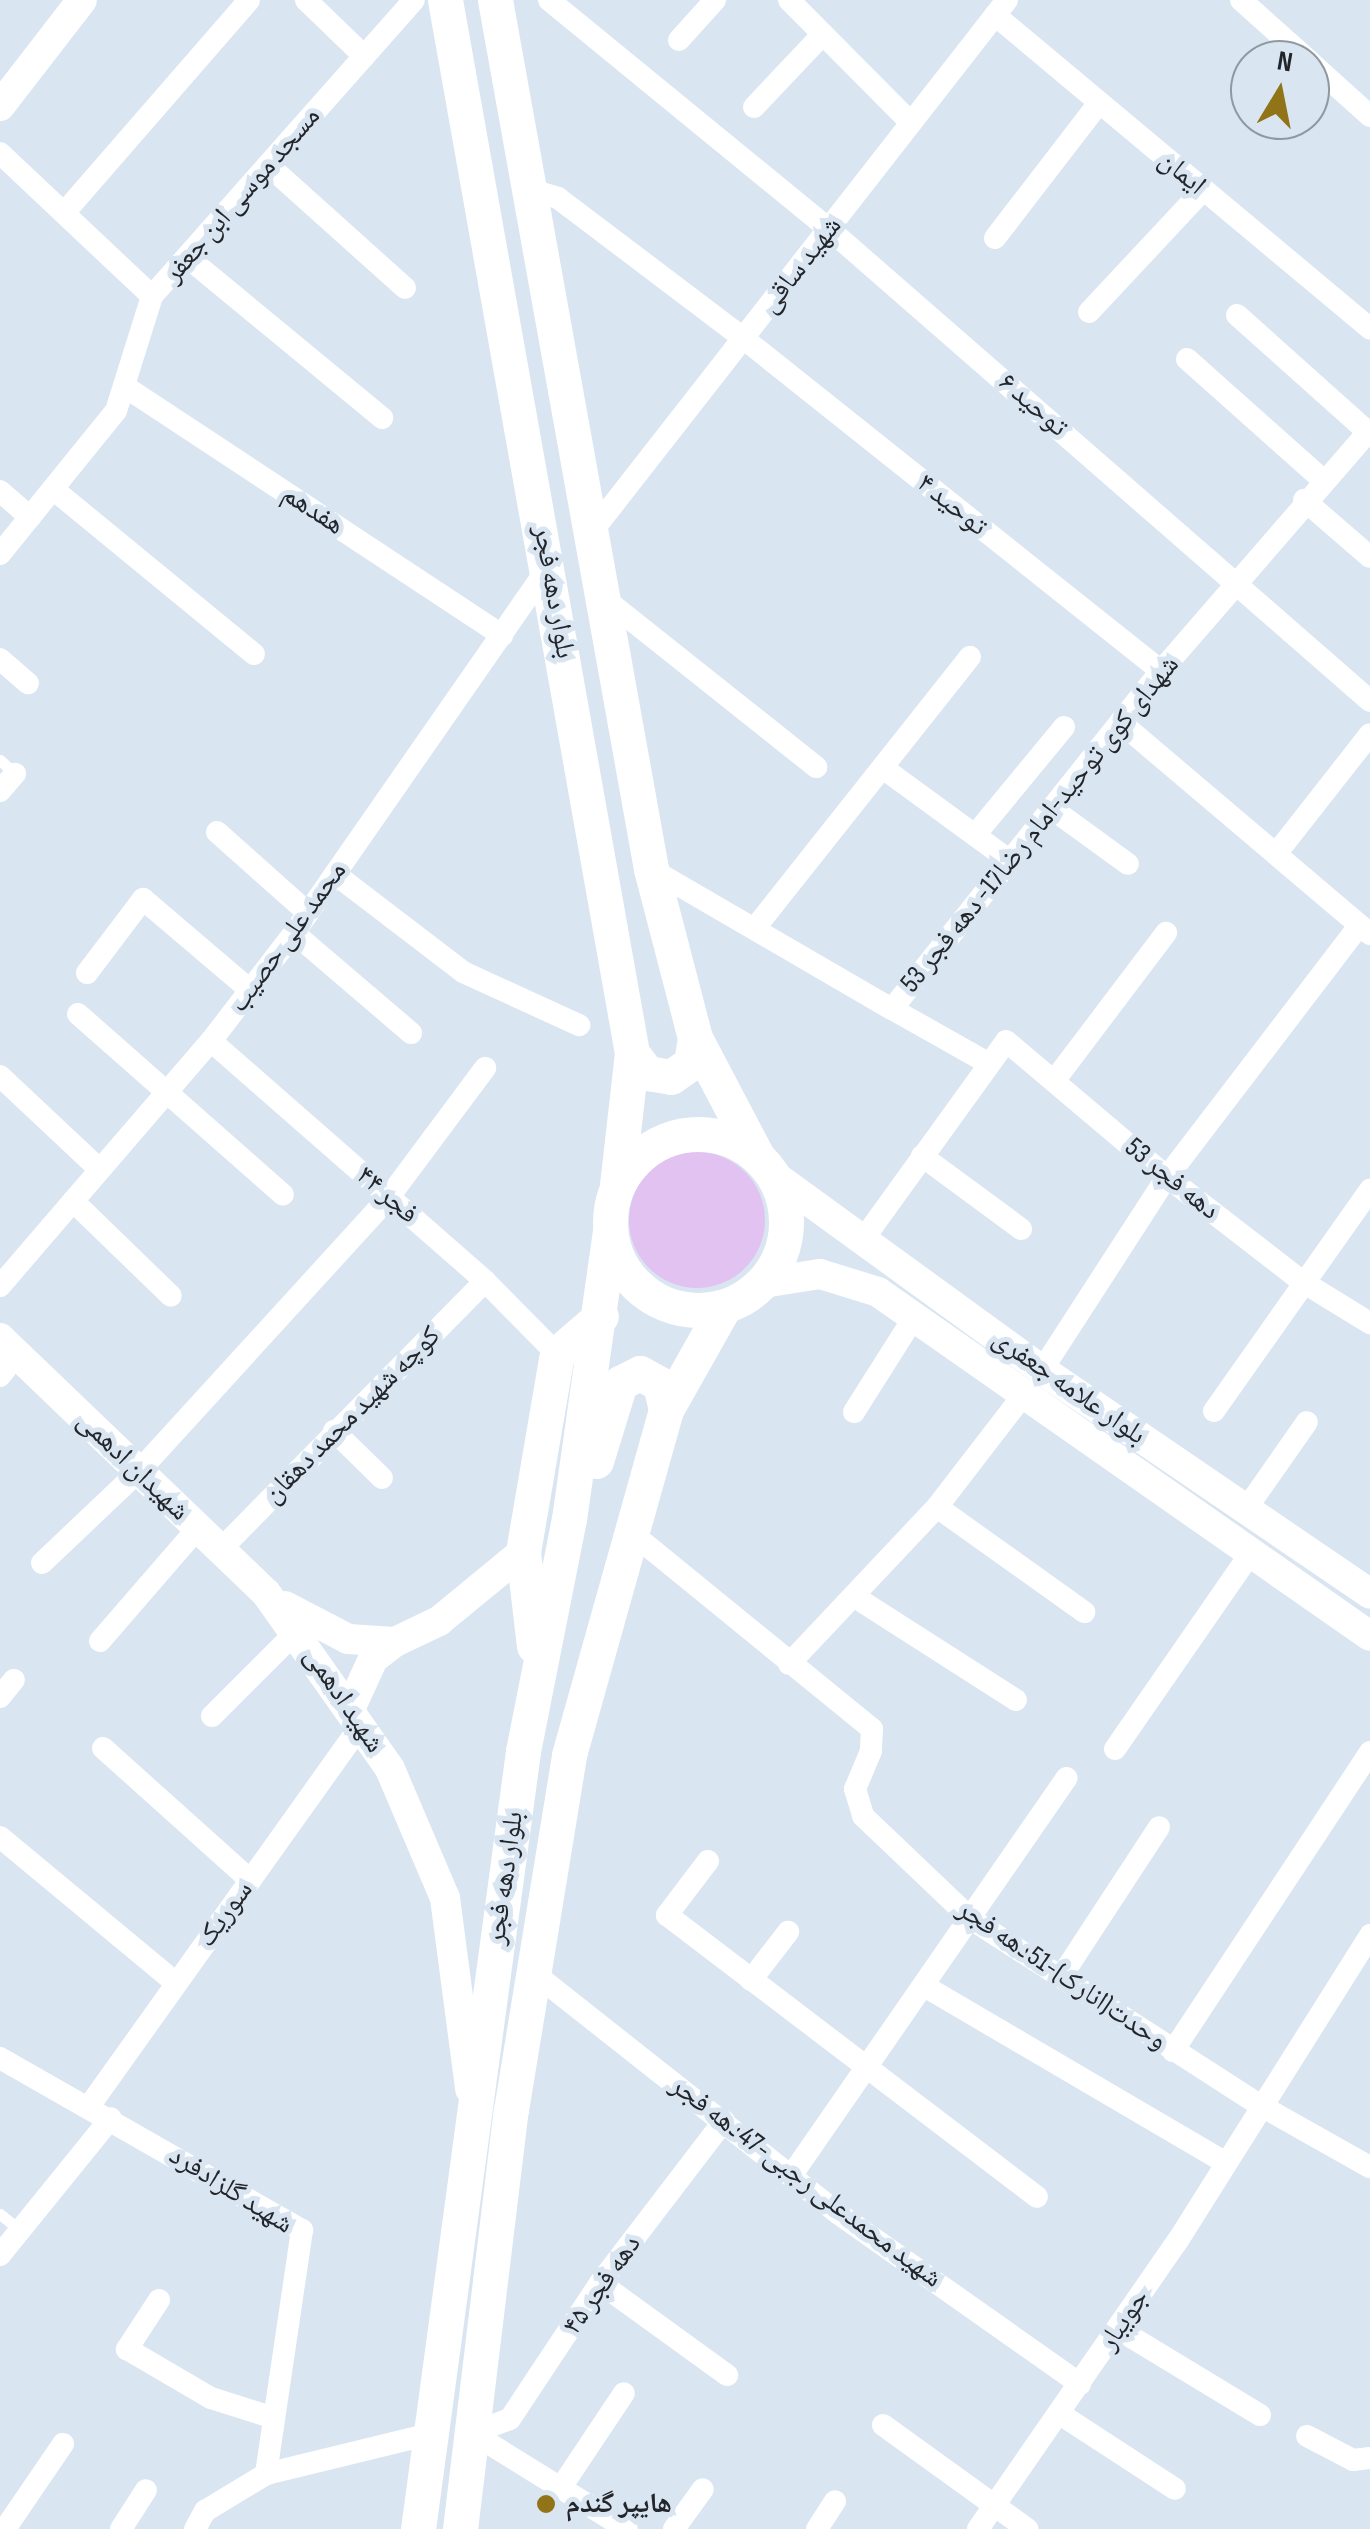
<!DOCTYPE html>
<html>
<head>
<meta charset="utf-8">
<style>
  body { margin:0 }
  #map { position:relative; width:1370px; height:2529px; overflow:hidden; background:#dae5f2; font-family:"Sofia Sans Condensed","Noto Naskh Arabic",sans-serif }
  div>[style] { position:absolute }
  [style*='--x'] { left:calc(var(--x)*1px); top:calc(var(--y)*1px); width:calc(var(--w)*1px); rotate:calc(var(--a)*1deg) }
  .green>* { inset:0; background:#e2c2f0 }
  .round { border-radius:50% }
  .lane>* { height:11px; margin:-5.5px; padding:0 5.5px; transform-origin:5.5px; border-radius:5.5px; background:#fff }
  .street>* { height:22px; margin:-11px; padding:0 11px; transform-origin:11px; border-radius:11px; background:#fff }
  .secondary>* { height:30px; margin:-15px; padding:0 15px; transform-origin:15px; border-radius:15px; background:#fff }
  .primary>* { height:35px; margin:-17.5px; padding:0 17.5px; transform-origin:17.5px; border-radius:17.5px; background:#fff }
  .primary>.ring { margin:-17.5px; padding:0; box-sizing:content-box; background:none; border:35px solid #fff; border-radius:50% }
  .dots>* { width:28px; height:28px; translate:-50% -50%; box-sizing:border-box; border:5px solid #dae5f2; border-radius:50% }
  span { translate:-50% -50%; white-space:nowrap; text-align:center; line-height:1.15; -webkit-text-stroke:10px #dae5f2; paint-order:stroke }
  .street-label { font-size:28px; color:#22262b }
  .poi-label { font-size:28px; color:#22262b; font-weight:700 }
  .left { translate:0 -50%; text-align:left }
  .north { position:absolute; left:1230px; top:40px; width:100px; height:100px; box-sizing:border-box; background:#dae5f2; border:2px solid #9099a2; border-radius:50%; rotate:10deg; font-size:28px; font-weight:700; line-height:40px; text-align:center; color:#22262b }
  .north::after { content:''; display:block; margin:auto; width:35px; height:45px; background:#917318; clip-path:polygon(50% 0,100% 100%,50% 72%,0 100%) }
</style>
</head>
<body>
<div id="map">
  <div class="green">
    <i class="round" style="left:629px;top:1152px;width:136px;height:136px"></i>
  </div>
  <div class="lane">
    <i style="--x:0;--y:760;--w:21;--a:43"></i>
    <i style="--x:0;--y:2214;--w:26;--a:39"></i>
  </div>
  <div class="street">
    <i style="--x:306;--y:0;--w:81;--a:44"></i>
    <i style="--x:549;--y:0;--w:362;--a:39.3"></i>
    <i style="--x:829;--y:229;--w:718;--a:41.1"></i>
    <i style="--x:789;--y:0;--w:173;--a:45.2"></i>
    <i style="--x:1241;--y:0;--w:90;--a:41.8"></i>
    <i style="--x:995;--y:15;--w:489;--a:39.9"></i>
    <i style="--x:679;--y:40;--w:54;--a:-48"></i>
    <i style="--x:1310;--y:62;--w:81;--a:42"></i>
    <i style="--x:754;--y:107;--w:100;--a:-46.6"></i>
    <i style="--x:0;--y:153;--w:209;--a:43.3"></i>
    <i style="--x:268;--y:165;--w:184;--a:41.9"></i>
    <i style="--x:532;--y:190;--w:27;--a:17"></i>
    <i style="--x:558;--y:198;--w:232;--a:37.1"></i>
    <i style="--x:743;--y:338;--w:534;--a:38.54"></i>
    <i style="--x:64;--y:213;--w:282;--a:-49"></i>
    <i style="--x:995;--y:238;--w:170;--a:-52.4"></i>
    <i style="--x:187;--y:257;--w:253;--a:39.5"></i>
    <i style="--x:1089;--y:312;--w:167;--a:-46.9"></i>
    <i style="--x:1237;--y:315;--w:176;--a:41.8"></i>
    <i style="--x:1187;--y:359;--w:182;--a:41.7"></i>
    <i style="--x:124;--y:386;--w:453;--a:33.4"></i>
    <i style="--x:53;--y:489;--w:260;--a:39.4"></i>
    <i style="--x:0;--y:491;--w:40;--a:41"></i>
    <i style="--x:1304;--y:500;--w:87;--a:40.8"></i>
    <i style="--x:594;--y:529;--w:671;--a:-52.02"></i>
    <i style="--x:0;--y:554;--w:184;--a:-51"></i>
    <i style="--x:116;--y:411;--w:121;--a:-72.6"></i>
    <i style="--x:152;--y:296;--w:395;--a:-48.5"></i>
    <i style="--x:605;--y:599;--w:270;--a:38.5"></i>
    <i style="--x:0;--y:659;--w:37;--a:41"></i>
    <i style="--x:1120;--y:722;--w:328;--a:40.3"></i>
    <i style="--x:883;--y:768;--w:157;--a:36.2"></i>
    <i style="--x:0;--y:791;--w:23;--a:-49"></i>
    <i style="--x:1051;--y:808;--w:95;--a:36"></i>
    <i style="--x:217;--y:832;--w:122;--a:41.7"></i>
    <i style="--x:975;--y:835;--w:140;--a:-50.5"></i>
    <i style="--x:1276;--y:854;--w:152;--a:-51.9"></i>
    <i style="--x:651;--y:869;--w:279;--a:30.2"></i>
    <i style="--x:892;--y:1009;--w:432;--a:-51.5"></i>
    <i style="--x:1161;--y:671;--w:319;--a:-49.1"></i>
    <i style="--x:335;--y:874;--w:161;--a:37.4"></i>
    <i style="--x:463;--y:972;--w:128;--a:24.6"></i>
    <i style="--x:755;--y:928;--w:346;--a:-51.6"></i>
    <i style="--x:294;--y:933;--w:154;--a:40.5"></i>
    <i style="--x:87;--y:973;--w:93;--a:-52.9"></i>
    <i style="--x:143;--y:899;--w:140;--a:40.4"></i>
    <i style="--x:892;--y:1009;--w:110;--a:29.4"></i>
    <i style="--x:78;--y:1014;--w:273;--a:41.4"></i>
    <i style="--x:211;--y:1041;--w:364;--a:41.2"></i>
    <i style="--x:485;--y:1281;--w:103;--a:45.4"></i>
    <i style="--x:0;--y:1076;--w:137;--a:43.2"></i>
    <i style="--x:1054;--y:1081;--w:186;--a:-52.9"></i>
    <i style="--x:922;--y:1156;--w:123;--a:36.4"></i>
    <i style="--x:73;--y:1201;--w:136;--a:44.1"></i>
    <i style="--x:862;--y:1241;--w:246;--a:-54.2"></i>
    <i style="--x:1006;--y:1041;--w:211;--a:40.2"></i>
    <i style="--x:1167;--y:1177;--w:172;--a:37.7"></i>
    <i style="--x:1303;--y:1282;--w:79;--a:31.5"></i>
    <i style="--x:0;--y:1286;--w:323;--a:-49.3"></i>
    <i style="--x:211;--y:1041;--w:136;--a:-52.5"></i>
    <i style="--x:294;--y:933;--w:447;--a:-55.2"></i>
    <i style="--x:1042;--y:1370;--w:230;--a:-57.1"></i>
    <i style="--x:1167;--y:1177;--w:317;--a:-52.6"></i>
    <i style="--x:0;--y:1376;--w:28;--a:-52"></i>
    <i style="--x:1214;--y:1411;--w:271;--a:-54.8"></i>
    <i style="--x:854;--y:1412;--w:112;--a:-57.7"></i>
    <i style="--x:334;--y:1431;--w:67;--a:44.4"></i>
    <i style="--x:937;--y:1507;--w:181;--a:35.5"></i>
    <i style="--x:1246;--y:1509;--w:106;--a:-55"></i>
    <i style="--x:628;--y:1530;--w:315;--a:39.2"></i>
    <i style="--x:872;--y:1729;--w:22;--a:93"></i>
    <i style="--x:871;--y:1751;--w:41;--a:112.8"></i>
    <i style="--x:855;--y:1789;--w:28;--a:73"></i>
    <i style="--x:863;--y:1816;--w:149;--a:43.6"></i>
    <i style="--x:971;--y:1919;--w:341;--a:32.8"></i>
    <i style="--x:1258;--y:2104;--w:129;--a:29.4"></i>
    <i style="--x:221;--y:1549;--w:376;--a:-45.4"></i>
    <i style="--x:42;--y:1563;--w:134;--a:-43.5"></i>
    <i style="--x:139;--y:1471;--w:371;--a:-47.6"></i>
    <i style="--x:389;--y:1197;--w:161;--a:-53.3"></i>
    <i style="--x:855;--y:1597;--w:191;--a:32.6"></i>
    <i style="--x:100;--y:1641;--w:150;--a:-49.1"></i>
    <i style="--x:789;--y:1664;--w:216;--a:-46.7"></i>
    <i style="--x:937;--y:1507;--w:143;--a:-52.4"></i>
    <i style="--x:0;--y:1697;--w:22;--a:-51"></i>
    <i style="--x:212;--y:1716;--w:120;--a:-45"></i>
    <i style="--x:103;--y:1748;--w:198;--a:41.9"></i>
    <i style="--x:1115;--y:1749;--w:241;--a:-55.3"></i>
    <i style="--x:0;--y:1837;--w:229;--a:39.7"></i>
    <i style="--x:708;--y:1861;--w:68;--a:127.2"></i>
    <i style="--x:667;--y:1915;--w:465;--a:37.3"></i>
    <i style="--x:535;--y:1974;--w:387;--a:38.3"></i>
    <i style="--x:839;--y:2214;--w:295;--a:35.2"></i>
    <i style="--x:1061;--y:1977;--w:179;--a:-56.8"></i>
    <i style="--x:751;--y:1980;--w:61;--a:-52.4"></i>
    <i style="--x:926;--y:1987;--w:346;--a:30.4"></i>
    <i style="--x:1173;--y:2051;--w:358;--a:-56.6"></i>
    <i style="--x:0;--y:2058;--w:348;--a:29.7"></i>
    <i style="--x:302;--y:2230;--w:247;--a:98.4"></i>
    <i style="--x:90;--y:2105;--w:468;--a:-54.5"></i>
    <i style="--x:791;--y:2176;--w:484;--a:-55.3"></i>
    <i style="--x:0;--y:2255;--w:176;--a:-51"></i>
    <i style="--x:600;--y:2283;--w:157;--a:35.9"></i>
    <i style="--x:159;--y:2300;--w:59;--a:123.1"></i>
    <i style="--x:127;--y:2349;--w:97;--a:30.3"></i>
    <i style="--x:211;--y:2398;--w:66;--a:17.6"></i>
    <i style="--x:1118;--y:2329;--w:166;--a:31.2"></i>
    <i style="--x:1060;--y:2414;--w:137;--a:33.1"></i>
    <i style="--x:883;--y:2425;--w:178;--a:35.8"></i>
    <i style="--x:472;--y:2433;--w:40;--a:-20.2"></i>
    <i style="--x:510;--y:2419;--w:163;--a:-56.5"></i>
    <i style="--x:600;--y:2283;--w:204;--a:-52.6"></i>
    <i style="--x:472;--y:2433;--w:182;--a:31.8"></i>
    <i style="--x:1307;--y:2436;--w:52;--a:27.6"></i>
    <i style="--x:1353;--y:2460;--w:17;--a:-7"></i>
    <i style="--x:560;--y:2489;--w:115;--a:-56.3"></i>
    <i style="--x:5;--y:2529;--w:103;--a:-55.7"></i>
    <i style="--x:121;--y:2529;--w:46;--a:-57.3"></i>
    <i style="--x:195;--y:2529;--w:21;--a:-61"></i>
    <i style="--x:205;--y:2511;--w:71;--a:-31.2"></i>
    <i style="--x:266;--y:2474;--w:169;--a:-13.7"></i>
    <i style="--x:674;--y:2529;--w:49;--a:-54.1"></i>
    <i style="--x:817;--y:2529;--w:33;--a:-57"></i>
    <i style="--x:978;--y:2529;--w:349;--a:-55.3"></i>
    <i style="--x:1177;--y:2242;--w:363;--a:-57.8"></i>
  </div>
  <div class="secondary">
    <i style="--x:0;--y:106;--w:134;--a:-52.3"></i>
    <i style="--x:772;--y:1174;--w:334;--a:36"></i>
    <i style="--x:1042;--y:1370;--w:397;--a:34.3"></i>
    <i style="--x:763;--y:1283;--w:58;--a:-9"></i>
    <i style="--x:820;--y:1274;--w:61;--a:17.2"></i>
    <i style="--x:878;--y:1292;--w:600;--a:34.96"></i>
    <i style="--x:0;--y:1338;--w:368;--a:43.8"></i>
    <i style="--x:266;--y:1593;--w:215;--a:54.8"></i>
    <i style="--x:390;--y:1769;--w:140;--a:66.9"></i>
    <i style="--x:445;--y:1898;--w:193;--a:82.5"></i>
    <i style="--x:285;--y:1606;--w:71;--a:27.6"></i>
    <i style="--x:348;--y:1639;--w:47;--a:3.7"></i>
    <i style="--x:395;--y:1642;--w:49;--a:-25.5"></i>
    <i style="--x:439;--y:1621;--w:109;--a:-39.4"></i>
    <i style="--x:351;--y:1707;--w:53;--a:-65.4"></i>
    <i style="--x:373;--y:1659;--w:28;--a:-38"></i>
  </div>
  <div class="primary">
    <i style="--x:445;--y:0;--w:1069;--a:79.93"></i>
    <i style="--x:632;--y:1053;--w:133;--a:96.5"></i>
    <i style="--x:495;--y:0;--w:883;--a:79.82"></i>
    <i style="--x:651;--y:869;--w:175;--a:75.4"></i>
    <i style="--x:695;--y:1038;--w:133;--a:62.3"></i>
    <i style="--x:632;--y:1053;--w:25;--a:53"></i>
    <i style="--x:647;--y:1073;--w:24;--a:9"></i>
    <i style="--x:671;--y:1077;--w:24;--a:-35"></i>
    <i style="--x:691;--y:1063;--w:25;--a:-81"></i>
    <i class="ring" style="left:610px;top:1134px;width:141px;height:141px"></i>
    <i style="--x:596;--y:1461;--w:82;--a:-72.9"></i>
    <i style="--x:620;--y:1383;--w:22;--a:-27"></i>
    <i style="--x:640;--y:1373;--w:23;--a:29"></i>
    <i style="--x:660;--y:1384;--w:27;--a:77"></i>
    <i style="--x:534;--y:1646;--w:95;--a:-96.7"></i>
    <i style="--x:523;--y:1552;--w:201;--a:-80.3"></i>
    <i style="--x:557;--y:1354;--w:58;--a:-40.8"></i>
    <i style="--x:418;--y:2529;--w:785;--a:-82.31"></i>
    <i style="--x:523;--y:1751;--w:237;--a:-78.8"></i>
    <i style="--x:569;--y:1519;--w:292;--a:-81.9"></i>
    <i style="--x:460;--y:2529;--w:422;--a:-83.1"></i>
    <i style="--x:511;--y:2110;--w:360;--a:-80.7"></i>
    <i style="--x:569;--y:1755;--w:358;--a:-74.3"></i>
    <i style="--x:666;--y:1410;--w:118;--a:-60.6"></i>
  </div>
  <div class="dots">
    <i style="left:546px;top:2504px;background:#917318"></i>
  </div>
  <div class="street-label">
    <span style="left:1182px;top:173px;rotate:40deg">ایمان</span>
    <span style="left:242px;top:195px;rotate:-49deg">مسجد موسی ابن جعفر</span>
    <span style="left:801px;top:265px;rotate:-52deg">شهید ساقی</span>
    <span style="left:1033px;top:405px;rotate:41deg">توحید ۶</span>
    <span style="left:952px;top:505px;rotate:39deg">توحید ۴</span>
    <span style="left:313px;top:510px;rotate:33deg">هفدهم</span>
    <span style="left:554px;top:592px;rotate:80deg">بلوار دهه فجر</span>
    <span style="left:1040px;top:824px;rotate:-51deg">شهدای کوی توحید-امام رضا17- دهه فجر 53</span>
    <span style="left:288px;top:937px;rotate:-54deg">محمد علی حصیب</span>
    <span style="left:1172px;top:1179px;rotate:39deg">دهه فجر 53</span>
    <span style="left:387px;top:1195px;rotate:41deg">فجر ۴۴</span>
    <span style="left:1069px;top:1387px;rotate:35deg">بلوار علامه جعفری</span>
    <span style="left:352px;top:1415px;rotate:-45deg">کوچه شهید محمد دهقان</span>
    <span style="left:133px;top:1466px;rotate:44deg">شهیدان ادهمی</span>
    <span style="left:344px;top:1700px;rotate:56deg">شهید ادهمی</span>
    <span style="left:505px;top:1878px;rotate:-82deg">بلوار دهه فجر</span>
    <span style="left:225px;top:1914px;rotate:-54deg">سوریک</span>
    <span style="left:1062px;top:1975px;rotate:34deg">وحدت(انارک)-51دهه فجر</span>
    <span style="left:806px;top:2182px;rotate:37deg">شهید محمدعلی رجبی-47دهه فجر</span>
    <span style="left:231px;top:2190px;rotate:32deg">شهید گلزادفرد</span>
    <span style="left:602px;top:2285px;rotate:-55deg">دهه فجر ۴۵</span>
    <span style="left:1124px;top:2320px;rotate:-56deg">جویبار</span>
  </div>
  <div class="poi-label">
    <span class="left" style="left:566px;top:2504px">هایپر گندم</span>
  </div>
  <div class="north">N</div>
</div>
</body>
</html>
